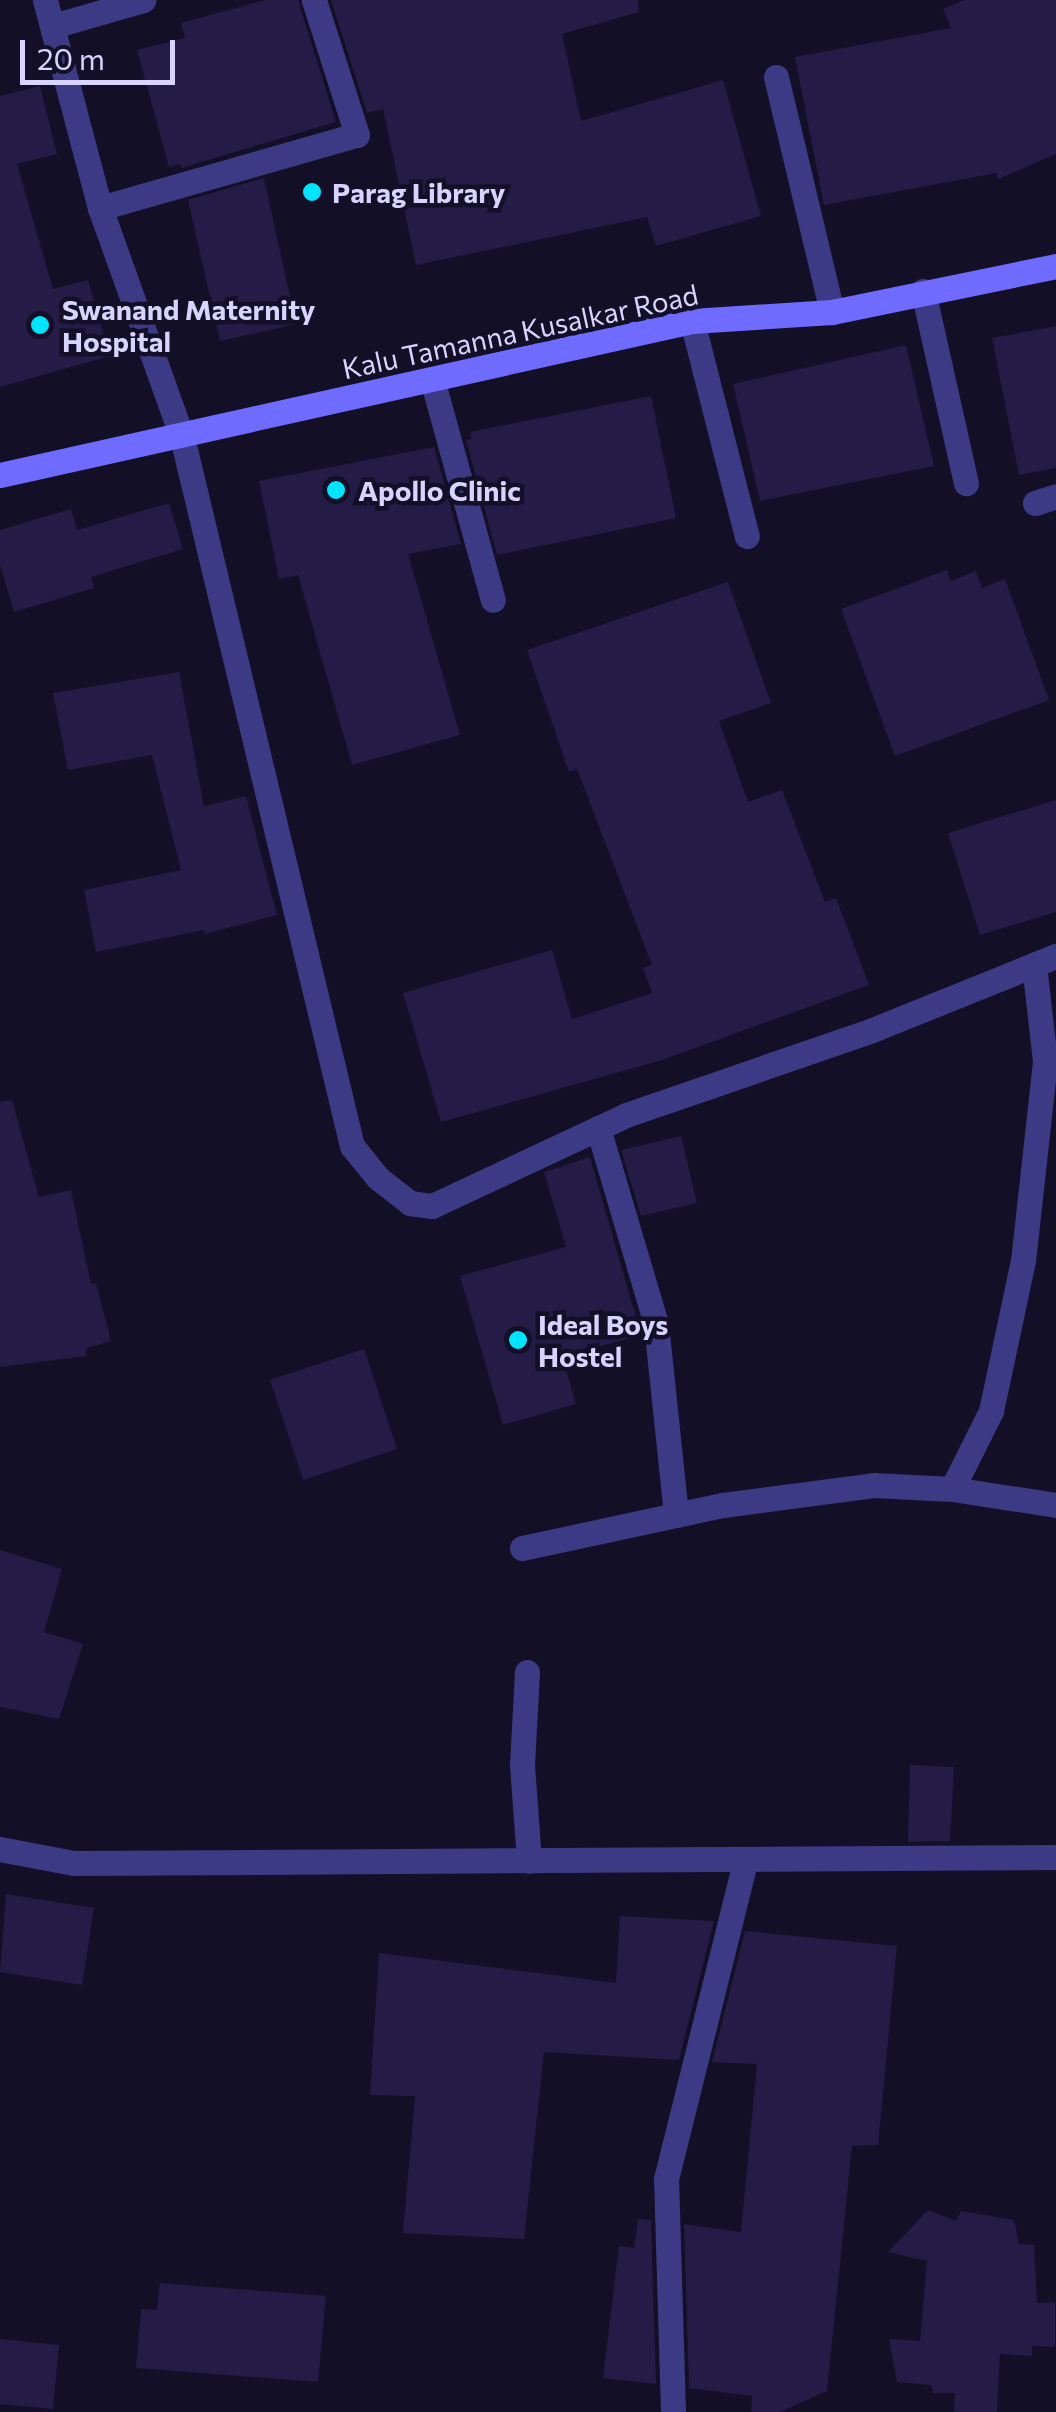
<!DOCTYPE html>
<html>
<head>
<meta charset="utf-8">
<style>
  body { margin:0 }
  #map { position:relative; width:1056px; height:2412px; overflow:hidden; background:#130f26; font-family:Commissioner,sans-serif }
  div>[style] { position:absolute }
  [style*='--x'] { left:calc(var(--x)*1px); top:calc(var(--y)*1px); width:calc(var(--w)*1px); rotate:calc(var(--a)*1deg) }
  .building>* { inset:0; background:#241b47 }
  .service>* { height:25px; margin:-12.5px; padding:0 12.5px; transform-origin:12.5px; border-radius:12.5px; background:#3d3a85 }
  .minor>* { height:25px; margin:-12.5px; padding:0 12.5px; transform-origin:12.5px; border-radius:12.5px; background:#3d3a85 }
  .secondary>* { height:25px; margin:-12.5px; padding:0 12.5px; transform-origin:12.5px; border-radius:12.5px; background:#6f6bff }
  .dots>* { width:28px; height:28px; translate:-50% -50%; box-sizing:border-box; border:5px solid #130f26; border-radius:50% }
  span { translate:-50% -50%; white-space:nowrap; text-align:center; line-height:1.15; -webkit-text-stroke:9px #130f26; paint-order:stroke }
  .poi-label { font-size:28px; color:#d9d4ff; font-weight:700 }
  .left { translate:0 -50%; text-align:left }
  .street-label { font-size:28px; color:#d9d4ff }
  .scale { position:absolute; left:20px; top:40px; width:155px; height:45px; box-sizing:border-box; border:5px solid #d9d4ff; border-top:0; padding-left:12px; font-size:30px; line-height:35px; white-space:nowrap; color:#d9d4ff; -webkit-text-stroke:8px #130f26; paint-order:stroke }
</style>
</head>
<body>
<div id="map">
  <div class="building">
    <i style="clip-path:polygon(265px 0,298px 0,336px 122px,181px 168px,180px 164px,169px 167px,137px 50px,185px 38px,181px 23px)"></i>
    <i style="clip-path:polygon(331px 0,638px 0,639px 12px,562px 34px,581px 121px,723px 80px,761px 216px,656px 246px,647px 217px,416px 265px,383px 109px,367px 113px)"></i>
    <i style="clip-path:polygon(964px 0,1056px 0,1056px 154px,998px 179px,996px 173px,824px 205px,795px 57px,951px 28px,943px 9px)"></i>
    <i style="clip-path:polygon(40px 86px,57px 154px,17px 164px,53px 289px,88px 280px,110px 356px,0 387px,0 96px)"></i>
    <i style="clip-path:polygon(264px 178px,296px 324px,220px 341px,188px 200px)"></i>
    <i style="clip-path:polygon(1056px 326px,1056px 468px,1019px 475px,992px 338px)"></i>
    <i style="clip-path:polygon(906px 345px,934px 466px,760px 501px,733px 384px)"></i>
    <i style="clip-path:polygon(651px 396px,676px 518px,497px 555px,466px 440px,472px 439px,470px 432px)"></i>
    <i style="clip-path:polygon(434px 447px,461px 544px,408px 554px,460px 735px,352px 765px,298px 575px,279px 579px,259px 481px)"></i>
    <i style="clip-path:polygon(169px 503px,183px 549px,91px 577px,94px 588px,14px 612px,0 565px,0 530px,71px 509px,77px 530px)"></i>
    <i style="clip-path:polygon(947px 570px,951px 581px,976px 571px,982px 588px,1005px 579px,1049px 700px,895px 756px,841px 609px)"></i>
    <i style="clip-path:polygon(728px 582px,771px 703px,719px 721px,748px 802px,782px 790px,825px 902px,836px 898px,869px 985px,662px 1060px,441px 1122px,403px 993px,552px 950px,572px 1019px,652px 993px,643px 968px,652px 965px,577px 769px,569px 772px,527px 650px)"></i>
    <i style="clip-path:polygon(179px 672px,204px 806px,246px 796px,277px 915px,205px 934px,204px 930px,96px 952px,84px 890px,181px 870px,152px 755px,68px 770px,53px 693px)"></i>
    <i style="clip-path:polygon(1056px 800px,1056px 912px,980px 935px,948px 833px)"></i>
    <i style="clip-path:polygon(12px 1100px,39px 1197px,71px 1190px,91px 1284px,96px 1283px,111px 1341px,87px 1348px,86px 1356px,0 1367px,0 1102px)"></i>
    <i style="clip-path:polygon(681px 1136px,697px 1203px,641px 1216px,621px 1150px)"></i>
    <i style="clip-path:polygon(590px 1157px,641px 1335px,562px 1357px,576px 1404px,503px 1425px,460px 1276px,566px 1247px,544px 1172px)"></i>
    <i style="clip-path:polygon(364px 1349px,397px 1449px,303px 1480px,270px 1380px)"></i>
    <i style="clip-path:polygon(0 1550px,62px 1569px,44px 1632px,83px 1644px,59px 1719px,0 1707px)"></i>
    <i style="clip-path:polygon(910px 1765px,954px 1767px,950px 1841px,908px 1842px)"></i>
    <i style="clip-path:polygon(6px 1894px,94px 1908px,82px 1985px,0 1972px)"></i>
    <i style="clip-path:polygon(620px 1916px,714px 1921px,679px 2060px,544px 2052px,524px 2239px,403px 2233px,415px 2096px,370px 2095px,379px 1953px,616px 1983px)"></i>
    <i style="clip-path:polygon(745px 1931px,897px 1946px,878px 2145px,852px 2146px,827px 2391px,780px 2412px,751px 2412px,752px 2396px,689px 2388px,684px 2224px,741px 2232px,757px 2064px,712px 2062px)"></i>
    <i style="clip-path:polygon(928px 2210px,956px 2221px,961px 2211px,1014px 2220px,1019px 2244px,1034px 2245px,1037px 2303px,1055px 2302px,1055px 2347px,1032px 2346px,1032px 2356px,1000px 2354px,997px 2412px,954px 2412px,955px 2393px,933px 2393px,931px 2385px,897px 2382px,889px 2339px,920px 2341px,927px 2261px,888px 2252px)"></i>
    <i style="clip-path:polygon(638px 2219px,651px 2220px,656px 2384px,603px 2378px,619px 2246px,634px 2248px)"></i>
    <i style="clip-path:polygon(160px 2283px,326px 2296px,318px 2382px,136px 2368px,141px 2309px,157px 2310px)"></i>
    <i style="clip-path:polygon(0 2339px,59px 2345px,53px 2409px,0 2404px)"></i>
  </div>
  <div class="service">
    <i style="--x:776;--y:77;--w:242;--a:76.6"></i>
    <i style="--x:923;--y:291;--w:197;--a:77.4"></i>
    <i style="--x:692;--y:321;--w:222;--a:75.7"></i>
    <i style="--x:432;--y:379;--w:229;--a:74.6"></i>
    <i style="--x:1035;--y:503;--w:22;--a:-18"></i>
  </div>
  <div class="minor">
    <i style="--x:45;--y:0;--w:215;--a:75.2"></i>
    <i style="--x:100;--y:208;--w:243;--a:70.3"></i>
    <i style="--x:182;--y:437;--w:729;--a:76.52"></i>
    <i style="--x:352;--y:1146;--w:41;--a:50.9"></i>
    <i style="--x:378;--y:1178;--w:41;--a:38"></i>
    <i style="--x:410;--y:1203;--w:22;--a:8"></i>
    <i style="--x:432;--y:1206;--w:214;--a:-25.1"></i>
    <i style="--x:626;--y:1115;--w:258;--a:-19"></i>
    <i style="--x:870;--y:1031;--w:201;--a:-22"></i>
    <i style="--x:53;--y:26;--w:94;--a:-16.1"></i>
    <i style="--x:100;--y:208;--w:267;--a:-15.9"></i>
    <i style="--x:357;--y:135;--w:142;--a:-107.7"></i>
    <i style="--x:598;--y:1128;--w:204;--a:73.5"></i>
    <i style="--x:656;--y:1324;--w:192;--a:84"></i>
    <i style="--x:952;--y:1489;--w:105;--a:8.7"></i>
    <i style="--x:522;--y:1548;--w:206;--a:-12.1"></i>
    <i style="--x:723;--y:1505;--w:152;--a:-7.5"></i>
    <i style="--x:874;--y:1485;--w:78;--a:2.9"></i>
    <i style="--x:952;--y:1489;--w:87;--a:-63.4"></i>
    <i style="--x:991;--y:1411;--w:153;--a:-78"></i>
    <i style="--x:1023;--y:1261;--w:201;--a:-83.7"></i>
    <i style="--x:1045;--y:1061;--w:97;--a:-96.5"></i>
    <i style="--x:527;--y:1672;--w:93;--a:93.1"></i>
    <i style="--x:522;--y:1765;--w:96;--a:85.8"></i>
    <i style="--x:0;--y:1849;--w:75;--a:10.7"></i>
    <i style="--x:74;--y:1863;--w:982;--a:-0.35"></i>
    <i style="--x:673;--y:2412;--w:233;--a:-91.7"></i>
    <i style="--x:666;--y:2179;--w:330;--a:-76"></i>
  </div>
  <div class="secondary">
    <i style="--x:0;--y:475;--w:709;--a:-12.55"></i>
    <i style="--x:692;--y:321;--w:140;--a:-3.7"></i>
    <i style="--x:832;--y:312;--w:229;--a:-11.6"></i>
  </div>
  <div class="dots">
    <i style="left:312px;top:192px;background:#00e5ff"></i>
    <i style="left:40px;top:325px;background:#00e5ff"></i>
    <i style="left:336px;top:490px;background:#00e5ff"></i>
    <i style="left:518px;top:1340px;background:#00e5ff"></i>
  </div>
  <div class="poi-label">
    <span class="left" style="left:332px;top:192px">Parag Library</span>
    <span class="left" style="left:62px;top:325px">Swanand Maternity<br>Hospital</span>
    <span class="left" style="left:358px;top:490px">Apollo Clinic</span>
    <span class="left" style="left:538px;top:1340px">Ideal Boys<br>Hostel</span>
  </div>
  <div class="street-label">
    <span style="left:520px;top:331px;rotate:-12deg">Kalu Tamanna Kusalkar Road</span>
  </div>
  <div class="scale">20 m</div>
</div>
</body>
</html>
